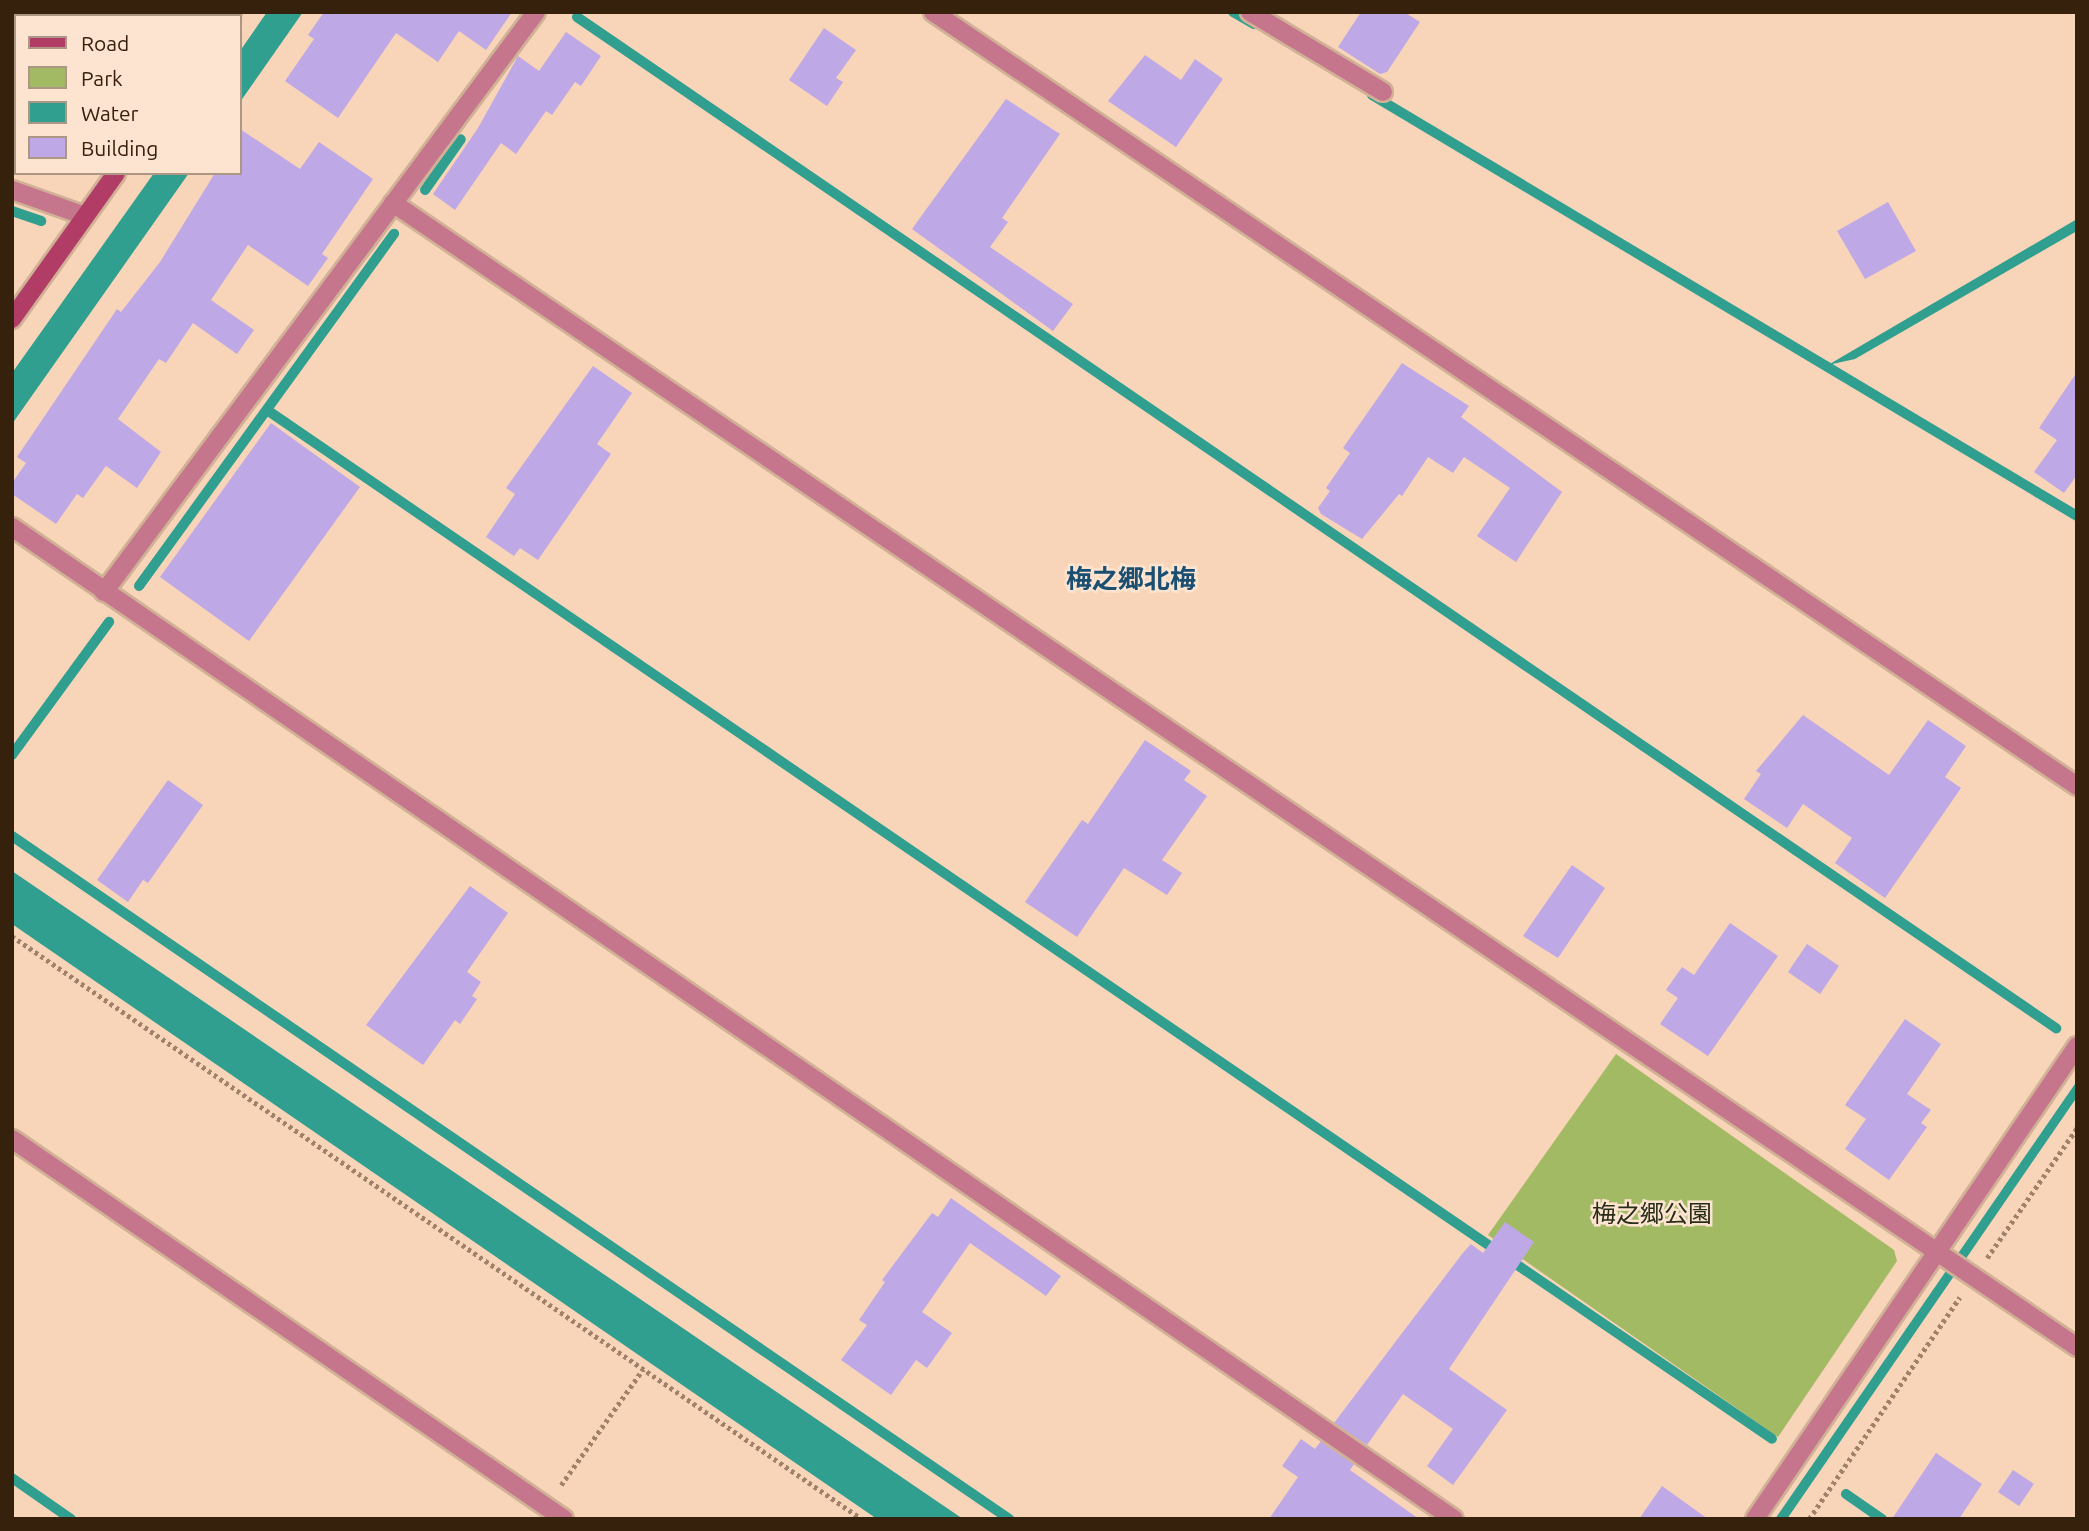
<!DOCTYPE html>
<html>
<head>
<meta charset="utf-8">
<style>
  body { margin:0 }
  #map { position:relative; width:2089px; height:1531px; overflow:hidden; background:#f8d5b8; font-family:Ubuntu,"Noto Sans JP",sans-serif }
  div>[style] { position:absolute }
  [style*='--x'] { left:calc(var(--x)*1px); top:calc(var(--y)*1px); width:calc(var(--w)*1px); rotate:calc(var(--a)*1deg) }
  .green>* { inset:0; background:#a3ba64 }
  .water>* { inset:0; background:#309f8f }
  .stream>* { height:10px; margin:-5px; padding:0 5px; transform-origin:5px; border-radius:5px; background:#309f8f }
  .building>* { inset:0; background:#bfa8e6 }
  .path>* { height:4.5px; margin-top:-2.25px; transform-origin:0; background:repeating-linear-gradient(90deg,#9f8269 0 3.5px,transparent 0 7px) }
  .roads { filter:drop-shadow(2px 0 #d1b196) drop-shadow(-2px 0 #d1b196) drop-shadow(0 2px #d1b196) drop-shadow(0 -2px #d1b196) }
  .street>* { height:18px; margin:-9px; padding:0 9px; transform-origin:9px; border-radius:9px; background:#c5768d }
  .secondary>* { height:18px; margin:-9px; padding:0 9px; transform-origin:9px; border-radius:9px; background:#b13d67 }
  span { translate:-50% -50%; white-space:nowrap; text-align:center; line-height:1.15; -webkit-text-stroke:5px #fce4d1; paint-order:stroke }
  .park-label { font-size:24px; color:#272d17 }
  .neighbourhood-label { font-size:26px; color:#1a4f71; font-weight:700 }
  .frame { position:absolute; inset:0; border:14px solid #36210d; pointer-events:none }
  .legend { position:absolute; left:14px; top:14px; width:228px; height:161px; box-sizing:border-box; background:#fce4d1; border:2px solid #ad9683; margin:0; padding:9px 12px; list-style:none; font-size:21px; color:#36210d }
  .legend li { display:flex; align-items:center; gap:14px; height:35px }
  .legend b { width:35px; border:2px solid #ad9683 }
</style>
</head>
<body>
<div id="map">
  <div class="green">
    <i style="clip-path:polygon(1616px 1054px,1894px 1250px,1897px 1261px,1778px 1437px,1488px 1235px)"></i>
  </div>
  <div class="water">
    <i style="clip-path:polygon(267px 12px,303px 12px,240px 102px,240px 51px)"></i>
    <i style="clip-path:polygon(154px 173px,189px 173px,12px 424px,12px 373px)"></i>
    <i style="clip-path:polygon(2077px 219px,2077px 231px,1855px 359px,1828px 365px)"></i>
    <i style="clip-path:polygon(12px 871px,963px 1519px,877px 1519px,12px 924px)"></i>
    <i style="clip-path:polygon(2077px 1081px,2077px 1097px,1787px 1519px,1775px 1519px)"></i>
  </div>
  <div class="stream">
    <i style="--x:1233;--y:12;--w:24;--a:30"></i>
    <i style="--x:577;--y:17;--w:1792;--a:34.36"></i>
    <i style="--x:1372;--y:95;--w:821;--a:30.84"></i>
    <i style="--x:425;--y:190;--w:62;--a:-54.8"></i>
    <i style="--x:12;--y:211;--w:31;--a:19"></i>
    <i style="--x:267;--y:410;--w:1490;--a:34.36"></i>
    <i style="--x:139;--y:586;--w:435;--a:-54.1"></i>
    <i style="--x:12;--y:755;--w:165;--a:-53.9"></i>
    <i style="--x:12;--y:836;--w:1209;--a:34.41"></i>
    <i style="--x:1510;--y:1260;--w:317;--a:34.3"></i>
    <i style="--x:12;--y:1478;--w:72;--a:34.8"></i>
    <i style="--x:1846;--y:1494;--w:44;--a:34.8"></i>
  </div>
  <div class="building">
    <i style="clip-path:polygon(324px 12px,512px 12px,486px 50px,459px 31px,438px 62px,396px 33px,338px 118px,285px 81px,314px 39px,308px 35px)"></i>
    <i style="clip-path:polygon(1361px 12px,1404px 12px,1420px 22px,1387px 72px,1380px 74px,1338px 47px)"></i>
    <i style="clip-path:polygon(824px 28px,856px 50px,836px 78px,843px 82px,827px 106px,789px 80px)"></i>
    <i style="clip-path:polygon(566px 32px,601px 56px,581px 86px,575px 82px,552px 115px,546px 111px,516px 154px,501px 143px,455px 210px,433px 194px,478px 128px,518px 56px,539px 71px)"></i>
    <i style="clip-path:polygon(1145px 55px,1181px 80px,1195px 59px,1223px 79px,1176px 147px,1108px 101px)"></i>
    <i style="clip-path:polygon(1006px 99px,1060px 134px,1002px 218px,1008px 222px,990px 247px,1073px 304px,1053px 331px,912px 229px)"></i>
    <i style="clip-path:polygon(240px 129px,300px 169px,319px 142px,373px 179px,322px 254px,328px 258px,308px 286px,248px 245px,211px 300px,254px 330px,237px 354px,193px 323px,166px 363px,159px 359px,118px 419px,161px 452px,137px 488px,106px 466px,83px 498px,77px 494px,56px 524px,12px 494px,12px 483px,26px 463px,17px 457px,117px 309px,121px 312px,160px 262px,215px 173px,240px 173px)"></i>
    <i style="clip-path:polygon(1888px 202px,1916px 251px,1865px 279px,1837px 231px)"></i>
    <i style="clip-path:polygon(1402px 363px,1469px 406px,1461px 417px,1562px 492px,1516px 562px,1477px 536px,1510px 488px,1464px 457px,1453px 473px,1428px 457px,1402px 496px,1399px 494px,1362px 539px,1321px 514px,1318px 508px,1330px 491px,1326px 488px,1350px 453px,1343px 448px)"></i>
    <i style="clip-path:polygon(593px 366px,632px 393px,597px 444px,611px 454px,538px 560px,520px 548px,514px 556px,486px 537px,515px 494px,506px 488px)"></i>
    <i style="clip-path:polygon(2077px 372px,2077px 475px,2064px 493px,2034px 472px,2057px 440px,2039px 428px)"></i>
    <i style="clip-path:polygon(271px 423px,360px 487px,249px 641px,160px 577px)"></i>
    <i style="clip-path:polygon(1803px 715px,1889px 775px,1928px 720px,1966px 746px,1945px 777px,1961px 788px,1885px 898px,1835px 863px,1852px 838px,1803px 804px,1787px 828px,1744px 799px,1761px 774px,1756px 771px)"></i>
    <i style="clip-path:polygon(1145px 740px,1191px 771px,1184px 780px,1207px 796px,1162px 860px,1182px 873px,1167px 895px,1124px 868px,1077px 937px,1025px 902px,1082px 820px,1088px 824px)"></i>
    <i style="clip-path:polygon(168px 780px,203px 805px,148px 883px,143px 880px,128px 902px,97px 880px)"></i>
    <i style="clip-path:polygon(1572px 865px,1605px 888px,1558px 958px,1523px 936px)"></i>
    <i style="clip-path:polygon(470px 886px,508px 913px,467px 972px,481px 982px,472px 996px,477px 999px,460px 1024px,455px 1020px,423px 1065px,366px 1025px)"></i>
    <i style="clip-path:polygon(1730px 923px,1778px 956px,1708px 1056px,1660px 1024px,1678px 998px,1666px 990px,1682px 967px,1694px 975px)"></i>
    <i style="clip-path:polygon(1807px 944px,1839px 966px,1820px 994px,1788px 972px)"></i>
    <i style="clip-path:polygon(1905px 1019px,1941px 1044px,1907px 1094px,1931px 1110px,1921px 1123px,1927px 1127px,1889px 1180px,1845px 1149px,1866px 1119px,1845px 1105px)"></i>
    <i style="clip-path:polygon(951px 1198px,1061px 1276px,1046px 1296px,970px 1243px,922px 1312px,952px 1333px,927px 1368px,916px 1360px,891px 1395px,841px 1360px,867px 1325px,859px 1320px,885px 1282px,882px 1280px,932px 1213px,938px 1217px)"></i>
    <i style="clip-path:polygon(1505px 1222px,1534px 1242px,1449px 1369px,1507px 1410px,1453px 1485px,1427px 1466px,1453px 1429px,1403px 1394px,1367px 1445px,1334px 1423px,1462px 1254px,1471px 1244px,1483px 1253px)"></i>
    <i style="clip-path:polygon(1301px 1439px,1315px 1449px,1321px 1441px,1354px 1464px,1350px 1470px,1419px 1519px,1269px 1519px,1298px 1477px,1282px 1466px)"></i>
    <i style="clip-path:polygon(1936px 1453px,1982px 1484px,1959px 1519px,1892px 1519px)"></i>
    <i style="clip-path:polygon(2013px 1470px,2034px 1484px,2019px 1506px,1998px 1492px)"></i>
    <i style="clip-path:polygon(1662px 1486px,1708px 1519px,1639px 1519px)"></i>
  </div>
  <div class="path">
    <i style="--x:12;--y:936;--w:1031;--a:34.45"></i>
    <i style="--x:1987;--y:1258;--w:158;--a:-55.3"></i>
    <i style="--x:561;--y:1485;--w:142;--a:-54.7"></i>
    <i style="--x:1809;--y:1519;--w:268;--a:-55.8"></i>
  </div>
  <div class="roads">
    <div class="street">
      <i style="--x:933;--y:12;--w:1381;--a:34.08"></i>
      <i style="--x:1250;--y:12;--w:155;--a:31"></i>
      <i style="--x:12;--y:190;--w:77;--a:19.6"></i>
      <i style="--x:393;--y:203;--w:2036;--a:34.19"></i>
      <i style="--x:12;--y:527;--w:1750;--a:34.53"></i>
      <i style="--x:104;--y:592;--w:723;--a:-53.32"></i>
      <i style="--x:12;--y:1139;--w:670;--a:34.54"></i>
      <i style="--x:1755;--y:1519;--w:572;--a:-55.75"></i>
    </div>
    <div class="secondary">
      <i style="--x:230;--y:16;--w:4;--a:-63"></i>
      <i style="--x:12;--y:319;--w:179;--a:-54.5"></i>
    </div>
  </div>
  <div class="park-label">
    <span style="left:1652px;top:1214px">梅之郷公園</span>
  </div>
  <div class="neighbourhood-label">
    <span style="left:1131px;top:579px">梅之郷北梅</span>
  </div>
  <div class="frame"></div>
  <ul class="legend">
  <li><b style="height:9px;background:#b13d67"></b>Road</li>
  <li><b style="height:19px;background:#a3ba64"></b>Park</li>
  <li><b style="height:19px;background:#309f8f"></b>Water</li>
  <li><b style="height:19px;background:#bfa8e6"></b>Building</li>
  </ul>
</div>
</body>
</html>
